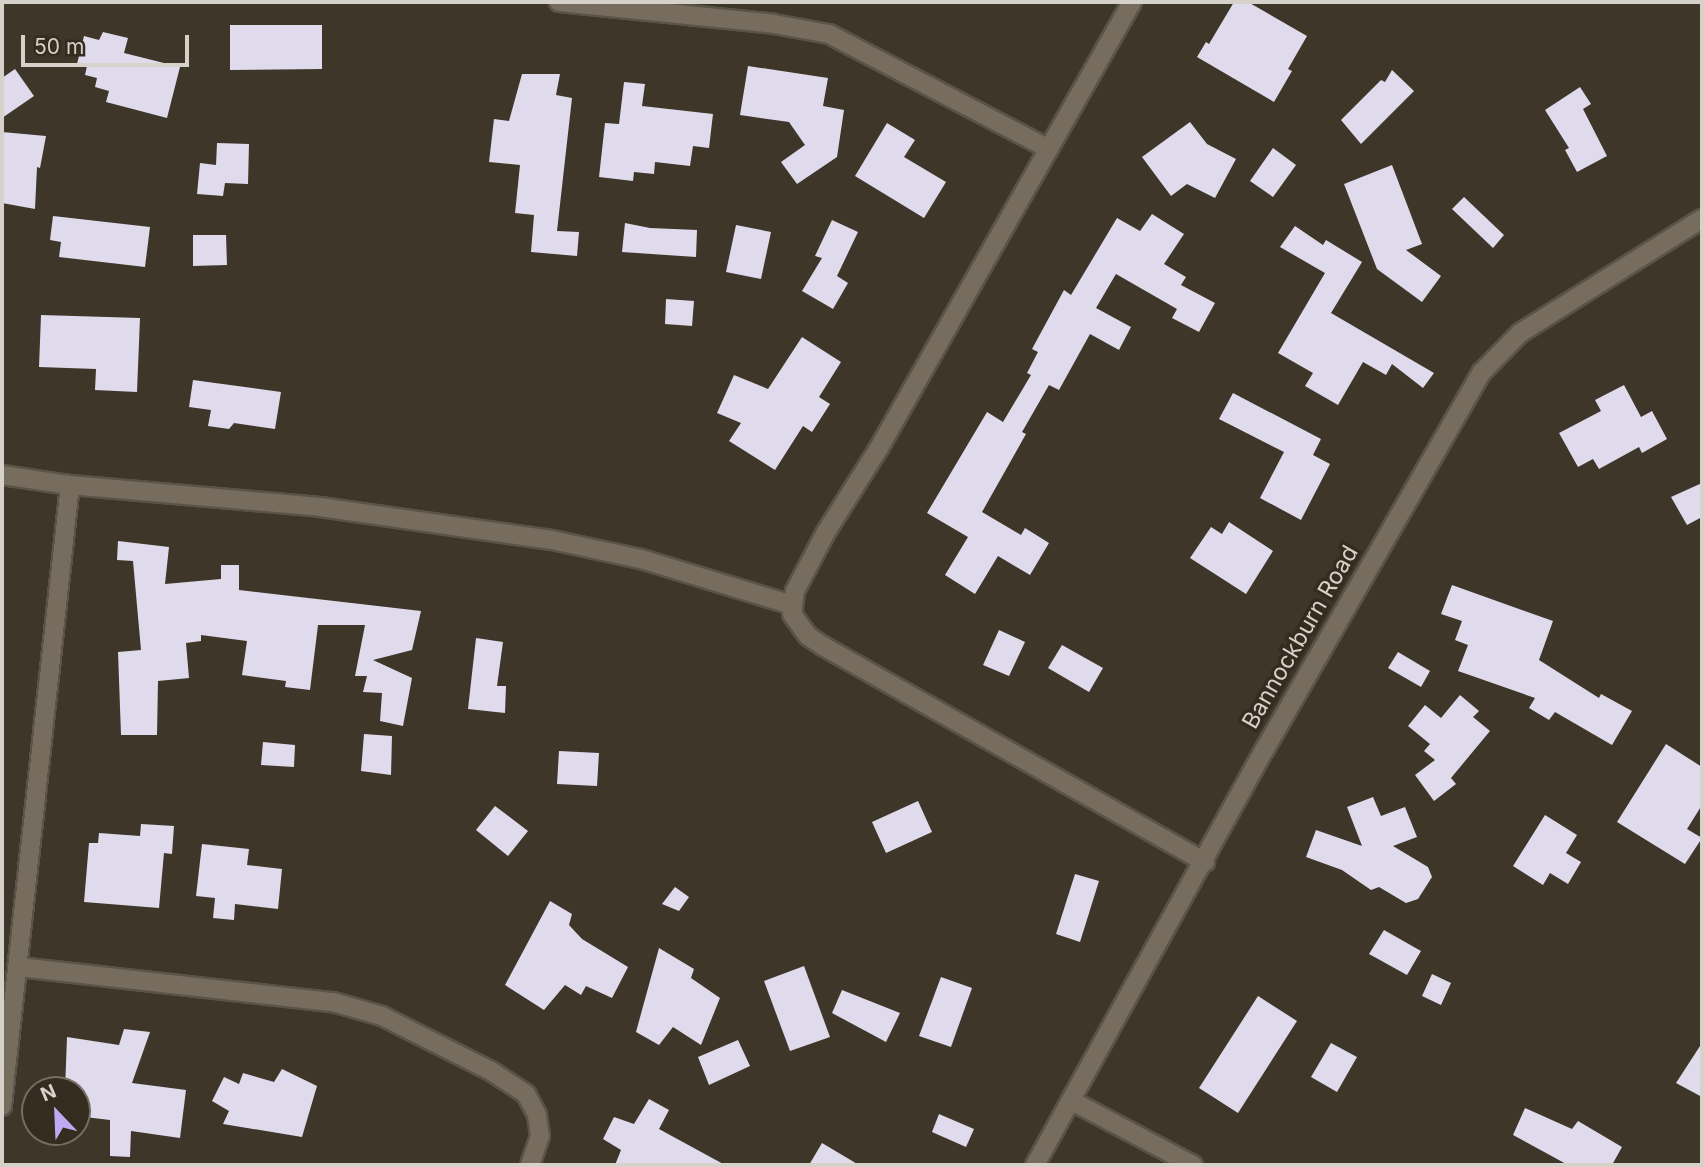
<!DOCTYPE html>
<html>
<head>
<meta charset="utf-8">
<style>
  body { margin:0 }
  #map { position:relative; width:1704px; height:1167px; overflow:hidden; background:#3e3729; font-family:Inter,sans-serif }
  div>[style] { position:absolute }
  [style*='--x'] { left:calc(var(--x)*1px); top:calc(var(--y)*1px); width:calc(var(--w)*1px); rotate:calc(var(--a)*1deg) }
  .building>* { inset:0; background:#e0daed }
  .roads { filter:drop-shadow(2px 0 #5a5448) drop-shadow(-2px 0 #5a5448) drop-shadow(0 2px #5a5448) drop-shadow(0 -2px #5a5448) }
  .street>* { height:18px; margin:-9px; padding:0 9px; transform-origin:9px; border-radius:9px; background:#766d5e }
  span { translate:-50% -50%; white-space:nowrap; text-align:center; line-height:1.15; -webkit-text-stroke:7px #342d1f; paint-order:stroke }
  .street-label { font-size:23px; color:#d6d2c9 }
  .frame { position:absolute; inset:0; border:4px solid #d6d2c9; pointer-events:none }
  .north { position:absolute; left:21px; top:1076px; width:70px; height:70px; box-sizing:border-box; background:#342d1f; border:2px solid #756f63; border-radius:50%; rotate:337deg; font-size:19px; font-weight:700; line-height:28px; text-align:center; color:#d6d2c9 }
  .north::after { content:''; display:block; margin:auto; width:24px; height:32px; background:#c1a8f3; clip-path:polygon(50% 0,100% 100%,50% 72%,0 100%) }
  .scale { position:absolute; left:21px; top:35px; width:168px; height:32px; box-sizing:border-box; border:4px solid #d6d2c9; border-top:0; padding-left:9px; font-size:21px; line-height:24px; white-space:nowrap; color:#d6d2c9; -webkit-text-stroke:5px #342d1f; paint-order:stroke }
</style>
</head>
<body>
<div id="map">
  <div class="building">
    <i style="clip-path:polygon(1234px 2px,1248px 2px,1307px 36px,1288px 69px,1292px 71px,1274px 102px,1197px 57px,1206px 42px,1209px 44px)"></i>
    <i style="clip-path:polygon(230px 25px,322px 25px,322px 69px,230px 70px)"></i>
    <i style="clip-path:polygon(103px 32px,128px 38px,124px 53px,180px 67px,167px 118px,106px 102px,109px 91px,95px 87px,97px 78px,85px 75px,87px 66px,77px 64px,84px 36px,99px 40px)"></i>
    <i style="clip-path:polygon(748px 66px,828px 78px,823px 106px,844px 110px,837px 157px,797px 184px,781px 162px,805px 145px,789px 122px,740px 115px)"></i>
    <i style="clip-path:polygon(15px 69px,34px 96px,2px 118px,2px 78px)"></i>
    <i style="clip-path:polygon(1392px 70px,1414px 91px,1361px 144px,1341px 120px,1381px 80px,1385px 82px)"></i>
    <i style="clip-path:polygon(522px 74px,560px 74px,556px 95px,572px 98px,557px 231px,579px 232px,577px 256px,531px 252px,534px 215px,515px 213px,520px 165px,489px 162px,494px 119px,509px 121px)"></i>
    <i style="clip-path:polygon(624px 82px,645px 84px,642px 106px,713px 114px,709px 148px,693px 146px,690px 166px,655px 162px,654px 174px,634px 172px,633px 181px,599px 177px,605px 123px,619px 124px)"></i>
    <i style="clip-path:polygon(1580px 87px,1591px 104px,1583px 109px,1607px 156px,1577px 172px,1565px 150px,1569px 148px,1545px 110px)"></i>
    <i style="clip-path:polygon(1190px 122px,1207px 144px,1236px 159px,1215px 198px,1187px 184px,1171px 196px,1142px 157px)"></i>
    <i style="clip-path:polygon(887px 123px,915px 140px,904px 157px,946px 182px,924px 218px,855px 176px)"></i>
    <i style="clip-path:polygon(2px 132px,46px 136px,40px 168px,37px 167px,35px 209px,2px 203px)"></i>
    <i style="clip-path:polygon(217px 143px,249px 144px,248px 184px,225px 183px,223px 196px,197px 194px,200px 163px,216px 165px)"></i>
    <i style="clip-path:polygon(1273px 148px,1296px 165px,1273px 197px,1250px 181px)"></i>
    <i style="clip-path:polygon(1392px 165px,1422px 244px,1406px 250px,1441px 276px,1422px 302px,1377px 269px,1344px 184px)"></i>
    <i style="clip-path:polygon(1464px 197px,1504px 235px,1493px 248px,1452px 209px)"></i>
    <i style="clip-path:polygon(1152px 214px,1184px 234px,1164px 264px,1186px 277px,1181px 285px,1215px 303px,1199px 332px,1172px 318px,1177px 309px,1116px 274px,1096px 308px,1131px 327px,1119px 350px,1090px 334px,1059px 390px,1049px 385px,1022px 432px,1026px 434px,982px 512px,1021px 535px,1025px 528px,1049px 543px,1030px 575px,998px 556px,975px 594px,945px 575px,968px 537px,927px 513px,987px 412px,1003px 422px,1031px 375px,1027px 373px,1038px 352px,1032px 349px,1064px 290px,1071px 295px,1117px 218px,1140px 231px)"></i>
    <i style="clip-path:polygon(53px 216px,150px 227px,145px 267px,59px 257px,61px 242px,50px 240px)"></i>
    <i style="clip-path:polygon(832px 220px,858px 232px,837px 276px,848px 283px,833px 309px,802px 291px,822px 258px,815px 256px)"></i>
    <i style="clip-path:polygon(625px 223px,650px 228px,697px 230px,696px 257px,622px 252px)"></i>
    <i style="clip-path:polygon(736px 225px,771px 232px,761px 279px,726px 272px)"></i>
    <i style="clip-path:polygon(1295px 226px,1323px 245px,1326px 240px,1362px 262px,1331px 313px,1434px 373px,1423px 388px,1392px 364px,1386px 375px,1363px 362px,1338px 405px,1305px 386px,1313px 373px,1278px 353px,1325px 273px,1280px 247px)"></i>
    <i style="clip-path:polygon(193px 235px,226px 235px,227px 265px,193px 266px)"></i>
    <i style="clip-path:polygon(666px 299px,694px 301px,692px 326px,665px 324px)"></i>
    <i style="clip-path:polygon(41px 315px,140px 318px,137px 392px,95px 390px,96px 369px,39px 367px)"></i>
    <i style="clip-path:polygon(802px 337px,841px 362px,819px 397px,830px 404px,812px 432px,803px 426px,775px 470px,729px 441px,741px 423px,717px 413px,734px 375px,768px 389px)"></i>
    <i style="clip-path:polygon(193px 380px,281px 392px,275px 429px,234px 423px,229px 429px,208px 426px,211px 410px,189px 407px)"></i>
    <i style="clip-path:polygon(1624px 385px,1641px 417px,1652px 411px,1667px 439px,1642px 453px,1639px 447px,1599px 469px,1593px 459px,1578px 467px,1559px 433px,1601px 411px,1595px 400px)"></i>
    <i style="clip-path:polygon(1233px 393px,1321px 439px,1313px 455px,1330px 464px,1301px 520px,1260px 498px,1284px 452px,1219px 419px)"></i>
    <i style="clip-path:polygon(1702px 483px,1702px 517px,1687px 525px,1671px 497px)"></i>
    <i style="clip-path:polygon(1229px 522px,1273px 551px,1246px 594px,1190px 558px,1211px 527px,1222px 534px)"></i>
    <i style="clip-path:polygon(118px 541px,169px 547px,165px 584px,221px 579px,221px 565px,239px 565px,239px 590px,421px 611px,412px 650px,373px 660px,412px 678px,403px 726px,380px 721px,382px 693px,363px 692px,367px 676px,355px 676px,365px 625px,318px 625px,310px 690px,285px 687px,286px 681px,242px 675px,247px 641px,201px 635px,201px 641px,186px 643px,189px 678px,158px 681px,157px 735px,121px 735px,118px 652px,141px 650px,133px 561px,117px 560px)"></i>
    <i style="clip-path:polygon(1452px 585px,1553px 621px,1539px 660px,1599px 698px,1601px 694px,1632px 711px,1612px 745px,1555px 712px,1549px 720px,1529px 708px,1535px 698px,1458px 671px,1468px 645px,1455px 640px,1462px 621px,1441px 614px)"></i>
    <i style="clip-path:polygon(999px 630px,1025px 642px,1009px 676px,983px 665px)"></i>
    <i style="clip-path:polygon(476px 638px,503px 642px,497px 686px,506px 686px,505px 713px,468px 709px)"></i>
    <i style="clip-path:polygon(1062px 645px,1103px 668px,1089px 692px,1048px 668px)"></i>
    <i style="clip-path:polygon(1398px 652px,1430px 671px,1421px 687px,1388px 668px)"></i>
    <i style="clip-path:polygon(1460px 695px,1479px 711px,1473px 717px,1490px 731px,1451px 778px,1456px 784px,1434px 801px,1415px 775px,1435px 760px,1424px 751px,1430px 744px,1408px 726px,1425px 705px,1441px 718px)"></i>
    <i style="clip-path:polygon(364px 734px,392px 736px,391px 775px,361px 771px)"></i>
    <i style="clip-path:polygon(263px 742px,295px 745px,294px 767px,261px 765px)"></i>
    <i style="clip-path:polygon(1666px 744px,1702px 767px,1702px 805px,1687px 829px,1702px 838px,1685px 864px,1617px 822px)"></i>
    <i style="clip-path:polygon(559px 751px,599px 753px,597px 786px,557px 784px)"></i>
    <i style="clip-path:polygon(1373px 797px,1381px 816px,1405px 807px,1417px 837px,1393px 846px,1428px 867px,1432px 877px,1418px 899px,1406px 903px,1379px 887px,1371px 890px,1342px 870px,1306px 857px,1316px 830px,1362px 846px,1347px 807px)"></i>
    <i style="clip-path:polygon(918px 801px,932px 832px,886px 853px,872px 822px)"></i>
    <i style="clip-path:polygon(495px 806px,528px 831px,508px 856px,476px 830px)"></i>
    <i style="clip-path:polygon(1545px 815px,1577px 835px,1566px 853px,1581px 862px,1568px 884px,1550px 873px,1543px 885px,1513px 866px)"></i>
    <i style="clip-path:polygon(141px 824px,174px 826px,172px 854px,164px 853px,159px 908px,84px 902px,89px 843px,98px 843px,99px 833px,140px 836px)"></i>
    <i style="clip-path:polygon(202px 844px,249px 849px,247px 865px,282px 869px,278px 909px,235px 904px,234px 920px,213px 918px,215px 898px,196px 896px)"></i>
    <i style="clip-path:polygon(1075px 874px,1099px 881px,1080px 942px,1056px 934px)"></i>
    <i style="clip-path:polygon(675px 887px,689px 897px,679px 911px,662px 904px)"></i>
    <i style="clip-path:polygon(550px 901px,572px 914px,569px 925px,582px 939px,628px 967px,612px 998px,586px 986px,581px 995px,565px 985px,544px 1010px,505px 985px)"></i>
    <i style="clip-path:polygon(1384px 930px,1421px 951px,1407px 975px,1369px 954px)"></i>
    <i style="clip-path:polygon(659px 948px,694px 969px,691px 978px,720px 998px,701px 1045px,673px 1027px,659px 1045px,636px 1032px)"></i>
    <i style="clip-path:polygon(804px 966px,830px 1037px,790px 1051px,764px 981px)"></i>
    <i style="clip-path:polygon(1432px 974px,1451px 983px,1441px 1005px,1422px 996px)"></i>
    <i style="clip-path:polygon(941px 977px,972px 988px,951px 1047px,919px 1036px)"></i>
    <i style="clip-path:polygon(842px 990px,900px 1013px,886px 1042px,832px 1013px)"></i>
    <i style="clip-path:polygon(1258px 996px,1297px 1021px,1238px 1113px,1199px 1088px)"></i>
    <i style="clip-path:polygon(124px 1029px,150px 1032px,132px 1083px,186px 1090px,180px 1138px,131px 1131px,130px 1157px,110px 1156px,110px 1120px,77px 1116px,77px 1090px,65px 1090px,67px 1037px,119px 1045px)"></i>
    <i style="clip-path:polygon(738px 1040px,750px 1066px,709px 1085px,698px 1057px)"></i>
    <i style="clip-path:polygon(1331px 1043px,1357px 1057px,1337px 1092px,1311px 1077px)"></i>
    <i style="clip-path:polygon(1702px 1043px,1702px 1097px,1676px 1083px)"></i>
    <i style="clip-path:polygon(282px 1069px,317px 1086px,302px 1137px,223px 1124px,229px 1111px,212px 1101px,224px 1077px,239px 1084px,243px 1073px,274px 1082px)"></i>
    <i style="clip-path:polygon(649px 1099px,669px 1110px,659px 1129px,725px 1165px,615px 1165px,621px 1150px,603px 1139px,614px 1117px,634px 1124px)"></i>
    <i style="clip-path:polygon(1525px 1108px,1572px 1129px,1578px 1121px,1622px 1147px,1612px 1165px,1568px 1165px,1513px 1135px)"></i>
    <i style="clip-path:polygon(939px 1114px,974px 1129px,966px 1147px,932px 1132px)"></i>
    <i style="clip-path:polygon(822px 1143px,859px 1165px,809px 1165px)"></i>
  </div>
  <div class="roads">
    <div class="street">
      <i style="--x:559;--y:2;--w:216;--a:5.8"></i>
      <i style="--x:774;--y:24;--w:56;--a:10.3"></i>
      <i style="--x:829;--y:34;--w:248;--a:27.6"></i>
      <i style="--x:1132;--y:2;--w:513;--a:119.56"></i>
      <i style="--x:879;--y:448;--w:99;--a:122.2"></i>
      <i style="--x:826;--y:532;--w:67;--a:117.7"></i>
      <i style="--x:795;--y:591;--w:23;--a:97"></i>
      <i style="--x:792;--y:614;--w:27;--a:54"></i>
      <i style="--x:808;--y:636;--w:18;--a:34"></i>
      <i style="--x:823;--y:646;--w:439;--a:29.5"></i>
      <i style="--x:2;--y:475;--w:69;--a:8.4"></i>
      <i style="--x:70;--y:485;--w:251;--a:5"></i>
      <i style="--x:320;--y:507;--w:234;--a:8.1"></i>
      <i style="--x:552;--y:540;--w:91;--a:12.1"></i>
      <i style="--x:641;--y:559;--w:158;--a:16.9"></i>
      <i style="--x:19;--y:967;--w:316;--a:6.4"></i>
      <i style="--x:333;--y:1002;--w:51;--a:15.9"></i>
      <i style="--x:382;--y:1016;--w:122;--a:26.8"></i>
      <i style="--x:491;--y:1071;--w:42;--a:33.3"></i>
      <i style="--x:526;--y:1094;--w:24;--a:62"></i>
      <i style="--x:537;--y:1115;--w:21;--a:82"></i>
      <i style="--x:540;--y:1136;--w:31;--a:109"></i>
      <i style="--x:1072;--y:1101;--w:137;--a:27.9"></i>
      <i style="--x:2;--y:1106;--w:625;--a:-83.75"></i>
      <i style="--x:1035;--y:1165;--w:475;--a:-61.1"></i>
      <i style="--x:1265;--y:749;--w:435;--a:-60.1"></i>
      <i style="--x:1482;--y:372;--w:54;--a:-45.7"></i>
      <i style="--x:1520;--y:333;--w:215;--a:-32.1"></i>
    </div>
  </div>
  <div class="street-label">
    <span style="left:1300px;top:637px;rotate:-60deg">Bannockburn Road</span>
  </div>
  <div class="frame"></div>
  <div class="north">N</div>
  <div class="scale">50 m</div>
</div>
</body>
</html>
